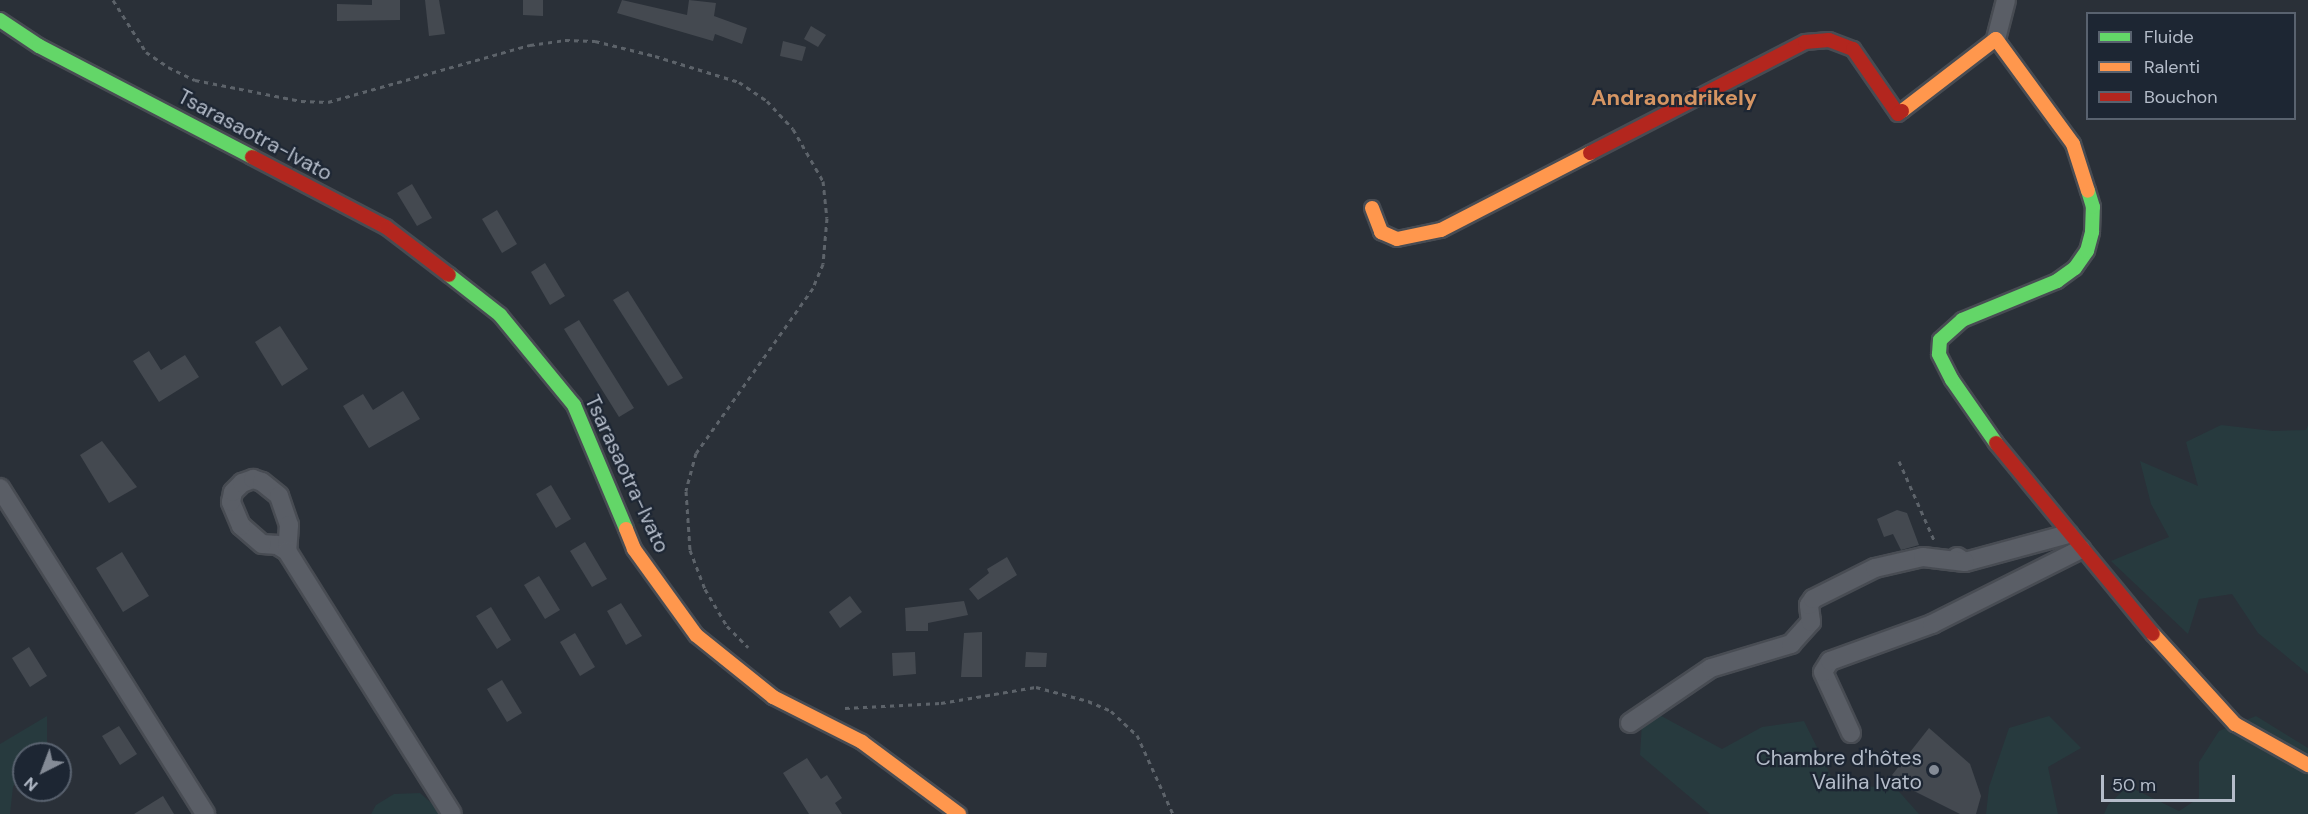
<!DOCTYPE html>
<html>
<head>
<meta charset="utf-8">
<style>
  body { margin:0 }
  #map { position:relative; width:2308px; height:814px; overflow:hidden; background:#2a3038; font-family:"DM Sans",sans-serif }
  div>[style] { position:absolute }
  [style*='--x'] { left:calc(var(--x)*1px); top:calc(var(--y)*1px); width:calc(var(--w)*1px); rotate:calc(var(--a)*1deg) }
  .green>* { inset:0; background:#273a3e }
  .building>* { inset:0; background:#444950 }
  .path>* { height:3px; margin-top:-1.5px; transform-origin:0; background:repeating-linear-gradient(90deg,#5d636a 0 4.5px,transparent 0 9px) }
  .roads { filter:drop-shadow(2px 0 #484c53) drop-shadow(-2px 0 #484c53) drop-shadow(0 2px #484c53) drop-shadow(0 -2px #484c53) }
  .street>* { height:18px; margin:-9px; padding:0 9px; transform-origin:9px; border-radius:9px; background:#5a5e66 }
  .fast>* { height:14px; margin:-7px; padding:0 7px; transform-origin:7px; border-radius:7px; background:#63d668 }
  .slow>* { height:14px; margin:-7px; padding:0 7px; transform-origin:7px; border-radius:7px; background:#ff974d }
  .jam>* { height:14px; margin:-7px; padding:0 7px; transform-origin:7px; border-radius:7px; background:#b3261e }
  .dots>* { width:16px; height:16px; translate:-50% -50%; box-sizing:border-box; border:3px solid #1d2633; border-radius:50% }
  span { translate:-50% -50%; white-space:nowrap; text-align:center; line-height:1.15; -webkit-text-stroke:4.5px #1d2633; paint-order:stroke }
  .street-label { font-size:21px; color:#b4bcc9 }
  .poi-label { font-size:21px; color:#b4bcc9 }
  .right { translate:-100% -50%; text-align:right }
  .neighbourhood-label { font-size:22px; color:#d59563; font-weight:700 }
  .legend { position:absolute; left:2086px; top:12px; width:210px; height:108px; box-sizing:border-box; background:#1d2633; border:2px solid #59626f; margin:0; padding:8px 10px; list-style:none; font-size:18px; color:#b4bcc9 }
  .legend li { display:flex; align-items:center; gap:12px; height:30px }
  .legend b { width:30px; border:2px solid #59626f }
  .north { position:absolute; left:12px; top:742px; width:60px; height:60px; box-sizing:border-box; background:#1d2633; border:2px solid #59626f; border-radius:50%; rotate:222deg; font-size:16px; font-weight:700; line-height:24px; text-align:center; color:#b4bcc9 }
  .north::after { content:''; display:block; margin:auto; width:21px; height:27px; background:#848b96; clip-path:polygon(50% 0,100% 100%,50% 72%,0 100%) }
  .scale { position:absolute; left:2101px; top:775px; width:134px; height:27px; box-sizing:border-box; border:3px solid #b4bcc9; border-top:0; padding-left:8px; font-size:18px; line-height:21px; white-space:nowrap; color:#b4bcc9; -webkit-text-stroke:4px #1d2633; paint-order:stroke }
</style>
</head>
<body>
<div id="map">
  <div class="green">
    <i style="clip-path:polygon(2221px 425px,2273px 431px,2306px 430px,2308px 425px,2308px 674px,2258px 633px,2232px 594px,2199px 599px,2188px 634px,2111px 561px,2169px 537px,2151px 504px,2140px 461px,2198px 486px,2186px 442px)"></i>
    <i style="clip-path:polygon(1643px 706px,1722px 749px,1762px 727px,1804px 721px,1836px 786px,1895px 787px,1919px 814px,1710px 814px,1640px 755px)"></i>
    <i style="clip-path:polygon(47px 716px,47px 743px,35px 754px,24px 754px,24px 765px,13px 787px,10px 814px,0 814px,0 744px)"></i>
    <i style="clip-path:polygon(2049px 716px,2081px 748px,2048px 767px,2058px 814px,1986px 814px,1989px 787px,2009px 728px)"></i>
    <i style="clip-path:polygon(2256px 716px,2308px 748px,2308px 814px,2104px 814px,2108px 805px,2128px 786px,2179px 811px,2199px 798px,2199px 762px,2219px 731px)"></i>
    <i style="clip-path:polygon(420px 793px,444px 814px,371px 814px,376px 805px,394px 794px)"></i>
  </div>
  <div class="building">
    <i style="clip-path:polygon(372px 0,400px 0,400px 20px,337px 21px,337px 4px,372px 5px)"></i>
    <i style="clip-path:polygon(425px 0,439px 0,445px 34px,429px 36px)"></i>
    <i style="clip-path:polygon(523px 0,543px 0,543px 16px,523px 15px)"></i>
    <i style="clip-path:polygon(622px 0,687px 15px,689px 0,716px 3px,714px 16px,747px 28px,742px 44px,715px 34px,713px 41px,617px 13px)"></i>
    <i style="clip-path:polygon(811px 26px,826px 35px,818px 47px,804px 39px)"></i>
    <i style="clip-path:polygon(783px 41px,806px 47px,802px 61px,780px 56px)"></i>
    <i style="clip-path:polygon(412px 184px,432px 218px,417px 226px,397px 193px)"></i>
    <i style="clip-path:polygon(497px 210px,517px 244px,502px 253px,482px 219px)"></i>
    <i style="clip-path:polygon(545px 263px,565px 296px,550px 305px,531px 272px)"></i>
    <i style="clip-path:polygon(628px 291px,683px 378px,668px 386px,613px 300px)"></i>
    <i style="clip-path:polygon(579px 320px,634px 408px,619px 417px,564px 329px)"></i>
    <i style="clip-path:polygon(280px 326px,308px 369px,282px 386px,255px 342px)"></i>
    <i style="clip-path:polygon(149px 351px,161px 370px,185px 355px,199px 377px,159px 402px,133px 361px)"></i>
    <i style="clip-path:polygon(403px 391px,420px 419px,369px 448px,343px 406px,363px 394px,373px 410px)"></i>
    <i style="clip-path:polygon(102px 441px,137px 487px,109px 503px,80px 455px)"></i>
    <i style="clip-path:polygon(551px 485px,571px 519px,556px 528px,536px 494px)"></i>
    <i style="clip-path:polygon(1897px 510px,1907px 513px,1919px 545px,1901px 550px,1893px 534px,1884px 537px,1877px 519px)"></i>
    <i style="clip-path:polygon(585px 542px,607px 579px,592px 587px,570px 551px)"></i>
    <i style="clip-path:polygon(122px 552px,149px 596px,123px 612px,96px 568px)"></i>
    <i style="clip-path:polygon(1007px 557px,1017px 575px,978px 600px,969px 589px,989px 573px,987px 569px)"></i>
    <i style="clip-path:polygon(539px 576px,560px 610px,545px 619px,524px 585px)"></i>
    <i style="clip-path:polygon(850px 596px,862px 612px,840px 628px,829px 612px)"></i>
    <i style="clip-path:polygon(964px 601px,968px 615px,928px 623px,928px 631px,906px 631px,905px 608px)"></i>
    <i style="clip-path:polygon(621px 603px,642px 636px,626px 645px,607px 611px)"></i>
    <i style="clip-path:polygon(491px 607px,511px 640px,497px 649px,476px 616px)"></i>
    <i style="clip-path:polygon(982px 632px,982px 677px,961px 677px,964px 633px)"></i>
    <i style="clip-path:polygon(575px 633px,595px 667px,580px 676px,560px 642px)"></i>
    <i style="clip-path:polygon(29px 647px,47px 676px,30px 687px,12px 658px)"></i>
    <i style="clip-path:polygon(915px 652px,916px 674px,893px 676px,892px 653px)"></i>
    <i style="clip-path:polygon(1026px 652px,1047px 653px,1046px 667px,1025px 667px)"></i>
    <i style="clip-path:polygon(502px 680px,522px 713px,507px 722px,487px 689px)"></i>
    <i style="clip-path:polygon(119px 726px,137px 754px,120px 765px,102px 736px)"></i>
    <i style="clip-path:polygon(1929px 728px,1970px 764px,1981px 796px,1976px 814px,1960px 814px,1900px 784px,1892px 775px)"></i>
    <i style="clip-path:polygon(807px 758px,821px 779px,827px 775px,842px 798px,835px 803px,842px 814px,809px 814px,783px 773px)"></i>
    <i style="clip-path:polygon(163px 796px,174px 814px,134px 814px)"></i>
  </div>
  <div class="path">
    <i style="--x:113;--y:0;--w:62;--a:57.6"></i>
    <i style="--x:146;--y:52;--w:27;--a:34"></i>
    <i style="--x:168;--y:67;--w:30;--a:26"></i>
    <i style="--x:195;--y:80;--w:108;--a:11.2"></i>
    <i style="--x:301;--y:101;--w:27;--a:2"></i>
    <i style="--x:328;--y:102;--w:210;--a:-15.8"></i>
    <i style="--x:530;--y:45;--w:35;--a:-8"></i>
    <i style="--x:565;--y:40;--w:30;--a:2"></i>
    <i style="--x:595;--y:41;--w:62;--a:14"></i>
    <i style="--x:655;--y:56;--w:88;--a:17.2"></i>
    <i style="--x:739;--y:82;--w:34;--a:34"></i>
    <i style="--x:767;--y:101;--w:38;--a:47"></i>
    <i style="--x:793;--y:129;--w:60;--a:60"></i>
    <i style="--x:823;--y:181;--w:37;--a:84"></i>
    <i style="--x:827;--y:218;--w:46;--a:95"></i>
    <i style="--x:823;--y:264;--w:26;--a:113"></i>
    <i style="--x:813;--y:288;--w:202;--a:125.3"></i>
    <i style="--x:696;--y:453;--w:39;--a:105"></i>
    <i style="--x:686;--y:491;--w:59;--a:86.1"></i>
    <i style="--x:690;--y:550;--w:42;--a:69"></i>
    <i style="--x:705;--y:589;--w:43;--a:59.3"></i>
    <i style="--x:727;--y:626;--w:30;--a:45"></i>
    <i style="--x:1899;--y:461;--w:86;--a:66.1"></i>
    <i style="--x:845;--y:708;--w:96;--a:-3"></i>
    <i style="--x:941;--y:703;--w:96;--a:-9.6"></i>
    <i style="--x:1036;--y:687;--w:54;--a:15.1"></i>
    <i style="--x:1088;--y:701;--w:25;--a:23"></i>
    <i style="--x:1111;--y:711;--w:35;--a:43"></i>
    <i style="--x:1137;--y:735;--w:87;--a:65.5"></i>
  </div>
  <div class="roads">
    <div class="street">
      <i style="--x:1996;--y:39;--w:40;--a:-75.6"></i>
      <i style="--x:0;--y:488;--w:385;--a:57.8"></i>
      <i style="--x:287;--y:551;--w:12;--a:-149"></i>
      <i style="--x:277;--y:545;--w:15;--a:-176"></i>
      <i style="--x:262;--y:544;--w:28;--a:-139"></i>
      <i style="--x:241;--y:526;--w:26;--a:-113"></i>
      <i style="--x:231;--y:502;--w:10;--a:-79"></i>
      <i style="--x:233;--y:492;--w:13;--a:-45"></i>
      <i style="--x:242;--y:483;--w:12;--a:-20"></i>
      <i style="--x:253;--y:479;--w:9;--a:18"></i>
      <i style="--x:262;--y:482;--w:22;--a:39"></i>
      <i style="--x:279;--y:496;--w:31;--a:71"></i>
      <i style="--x:289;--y:525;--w:26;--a:94"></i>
      <i style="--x:287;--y:551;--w:310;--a:57.9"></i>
      <i style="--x:1957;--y:557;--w:9;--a:32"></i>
      <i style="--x:1965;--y:562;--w:107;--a:-15.2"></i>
      <i style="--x:1630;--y:723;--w:98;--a:-34.2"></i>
      <i style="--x:1711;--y:668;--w:84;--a:-16.7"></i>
      <i style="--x:1791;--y:644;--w:30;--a:-48"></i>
      <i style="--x:1811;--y:622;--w:17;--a:-97"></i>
      <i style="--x:1809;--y:605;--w:7;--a:-56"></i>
      <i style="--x:1813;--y:599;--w:69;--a:-26.6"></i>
      <i style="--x:1875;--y:568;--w:49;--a:-12.9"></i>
      <i style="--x:1923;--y:557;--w:42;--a:6.8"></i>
      <i style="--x:1851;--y:733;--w:67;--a:-114.7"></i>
      <i style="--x:1823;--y:672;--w:13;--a:-58"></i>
      <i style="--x:1830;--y:661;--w:109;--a:-19.9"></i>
      <i style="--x:1932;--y:624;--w:167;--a:-26.7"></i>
    </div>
    <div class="fast">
      <i style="--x:0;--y:20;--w:47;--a:33.7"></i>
      <i style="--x:39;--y:46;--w:240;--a:27.5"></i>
      <i style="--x:449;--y:275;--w:65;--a:38.1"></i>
      <i style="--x:500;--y:315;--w:117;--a:50.6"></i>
      <i style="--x:574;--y:405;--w:134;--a:67.2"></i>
      <i style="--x:1996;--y:443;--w:77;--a:-124.9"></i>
      <i style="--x:1952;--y:380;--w:29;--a:-117"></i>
      <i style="--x:1939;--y:354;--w:14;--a:-86"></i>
      <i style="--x:1940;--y:340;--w:30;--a:-42"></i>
      <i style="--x:1962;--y:320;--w:103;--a:-22.3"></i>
      <i style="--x:2057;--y:281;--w:22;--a:-36"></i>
      <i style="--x:2075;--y:268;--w:21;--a:-55"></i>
      <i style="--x:2087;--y:251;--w:20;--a:-75"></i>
      <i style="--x:2092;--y:232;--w:25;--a:-88"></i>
      <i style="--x:2093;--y:207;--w:17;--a:-107"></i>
    </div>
    <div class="slow">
      <i style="--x:1902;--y:111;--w:118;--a:-37.5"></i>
      <i style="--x:1996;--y:39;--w:130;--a:53.7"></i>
      <i style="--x:2073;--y:144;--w:49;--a:72.3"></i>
      <i style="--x:1372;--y:208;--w:26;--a:69"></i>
      <i style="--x:1381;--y:232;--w:17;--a:24"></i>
      <i style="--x:1397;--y:239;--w:45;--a:-11.6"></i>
      <i style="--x:1441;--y:230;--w:168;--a:-27.3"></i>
      <i style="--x:626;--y:529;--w:22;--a:68"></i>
      <i style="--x:634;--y:549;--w:106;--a:54.2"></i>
      <i style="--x:696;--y:635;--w:99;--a:38.8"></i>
      <i style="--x:773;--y:697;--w:100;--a:26.8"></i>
      <i style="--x:862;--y:742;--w:121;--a:36.6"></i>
      <i style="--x:2153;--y:634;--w:122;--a:47.7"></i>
      <i style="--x:2235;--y:724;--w:84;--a:29.3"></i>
    </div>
    <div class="jam">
      <i style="--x:1590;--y:153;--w:242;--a:-27.3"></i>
      <i style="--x:1805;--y:42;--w:24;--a:-5"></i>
      <i style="--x:1829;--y:40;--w:26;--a:21"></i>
      <i style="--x:1853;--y:49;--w:79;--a:55.3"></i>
      <i style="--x:1898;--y:114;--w:5;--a:-37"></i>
      <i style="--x:252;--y:157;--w:151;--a:27.6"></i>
      <i style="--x:386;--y:227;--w:79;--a:37.3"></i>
      <i style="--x:1996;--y:443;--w:247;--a:50.6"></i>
    </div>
  </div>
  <div class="dots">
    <i style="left:1934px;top:770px;background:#848b96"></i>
  </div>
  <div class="street-label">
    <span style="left:255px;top:135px;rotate:28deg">Tsarasaotra-Ivato</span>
    <span style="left:627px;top:474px;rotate:65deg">Tsarasaotra-Ivato</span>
  </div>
  <div class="poi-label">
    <span class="right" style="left:1922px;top:770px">Chambre d'hôtes<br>Valiha Ivato</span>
  </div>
  <div class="neighbourhood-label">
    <span style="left:1674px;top:98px">Andraondrikely</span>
  </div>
  <ul class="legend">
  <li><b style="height:8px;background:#63d668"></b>Fluide</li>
  <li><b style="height:8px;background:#ff974d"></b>Ralenti</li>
  <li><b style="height:8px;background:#b3261e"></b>Bouchon</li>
  </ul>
  <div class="north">N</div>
  <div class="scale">50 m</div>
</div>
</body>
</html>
